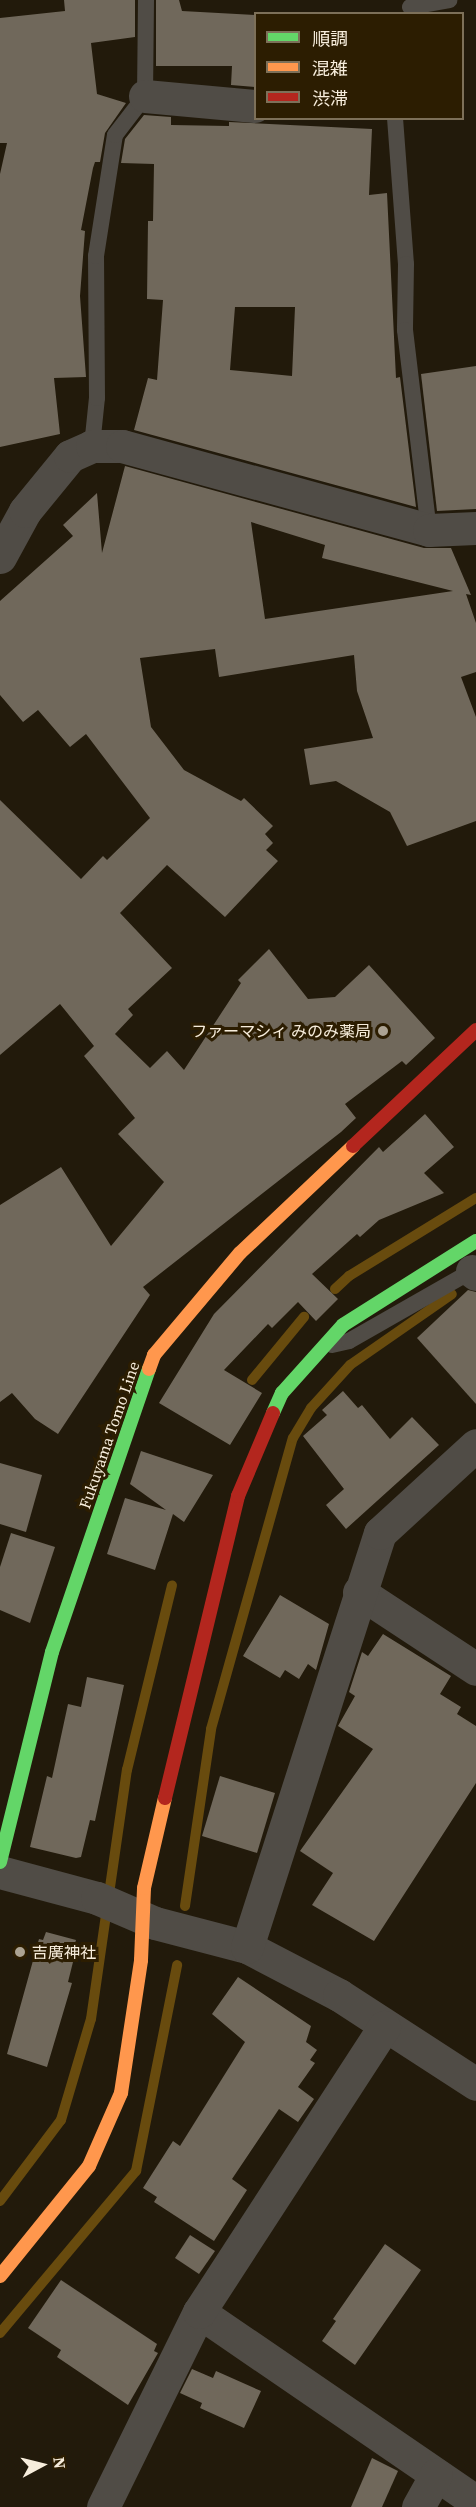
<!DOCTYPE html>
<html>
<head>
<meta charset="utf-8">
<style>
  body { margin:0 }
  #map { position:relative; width:476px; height:2507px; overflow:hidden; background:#221a0b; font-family:"Source Serif 4","Noto Sans JP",serif }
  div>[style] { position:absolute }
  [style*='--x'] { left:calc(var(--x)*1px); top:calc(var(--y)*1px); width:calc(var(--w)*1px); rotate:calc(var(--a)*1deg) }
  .stream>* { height:10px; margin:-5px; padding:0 5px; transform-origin:5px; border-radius:5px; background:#684b0e }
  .building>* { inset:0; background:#70685b }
  .lane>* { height:16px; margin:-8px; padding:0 8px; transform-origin:8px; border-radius:8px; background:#504c46 }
  .street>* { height:33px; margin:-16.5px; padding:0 16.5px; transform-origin:16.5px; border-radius:16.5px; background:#504c46 }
  .fast>* { height:14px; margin:-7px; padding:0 7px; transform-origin:7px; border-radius:7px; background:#63d668 }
  .slow>* { height:14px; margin:-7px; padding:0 7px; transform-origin:7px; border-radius:7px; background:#ff974d }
  .jam>* { height:14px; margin:-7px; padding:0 7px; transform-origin:7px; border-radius:7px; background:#b3261e }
  .dots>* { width:16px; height:16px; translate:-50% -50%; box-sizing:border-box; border:3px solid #2c1d01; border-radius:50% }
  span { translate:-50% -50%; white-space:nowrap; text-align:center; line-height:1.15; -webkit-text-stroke:6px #2c1d01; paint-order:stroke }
  .poi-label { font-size:16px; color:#f7eddc }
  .right { translate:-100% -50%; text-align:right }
  .left { translate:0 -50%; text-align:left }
  .street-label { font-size:16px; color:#f7eddc }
  .legend { position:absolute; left:254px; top:12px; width:210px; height:108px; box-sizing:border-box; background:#2c1d01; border:2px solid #7d7059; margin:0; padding:8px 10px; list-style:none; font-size:18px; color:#f7eddc }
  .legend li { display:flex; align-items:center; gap:12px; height:30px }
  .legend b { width:30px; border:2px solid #7d7059 }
  .north { position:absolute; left:12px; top:2435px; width:60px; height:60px; -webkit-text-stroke:4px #2c1d01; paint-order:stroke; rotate:83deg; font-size:16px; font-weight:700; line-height:24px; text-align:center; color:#f7eddc }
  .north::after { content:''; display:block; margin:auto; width:21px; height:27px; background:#f7eddc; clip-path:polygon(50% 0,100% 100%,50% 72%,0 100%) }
</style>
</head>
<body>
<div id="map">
  <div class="stream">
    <i style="--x:335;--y:1289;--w:19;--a:-43"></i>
    <i style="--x:349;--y:1276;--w:149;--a:-31.6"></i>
    <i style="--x:252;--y:1380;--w:82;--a:-50.5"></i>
    <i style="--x:185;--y:1906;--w:179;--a:-81.6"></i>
    <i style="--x:211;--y:1729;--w:302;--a:-74.3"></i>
    <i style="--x:293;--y:1438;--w:35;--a:-59"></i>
    <i style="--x:311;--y:1408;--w:58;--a:-47.8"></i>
    <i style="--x:350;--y:1365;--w:124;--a:-34.8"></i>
    <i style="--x:0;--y:2201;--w:101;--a:-53"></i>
    <i style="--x:61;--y:2120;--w:105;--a:-73.5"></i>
    <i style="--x:91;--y:2019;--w:252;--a:-81.8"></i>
    <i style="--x:127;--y:1770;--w:190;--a:-76.3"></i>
    <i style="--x:0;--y:2333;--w:212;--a:-50"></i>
    <i style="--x:136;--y:2171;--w:210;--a:-78.7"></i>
  </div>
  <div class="building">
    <i style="clip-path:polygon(64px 0,135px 0,135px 37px,91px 43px,97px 94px,126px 103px,105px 133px,100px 162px,95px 162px,93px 168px,81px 230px,85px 231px,80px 296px,86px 377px,54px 378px,60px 434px,0 447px,0 174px,7px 143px,0 143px,0 18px,65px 11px)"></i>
    <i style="clip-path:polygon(156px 0,179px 0,182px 11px,255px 15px,255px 66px,240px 66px,255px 66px,255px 87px,231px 85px,232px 66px,156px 66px)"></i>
    <i style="clip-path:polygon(evenodd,144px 115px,171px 117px,171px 125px,229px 126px,229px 122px,372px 129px,369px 195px,387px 193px,396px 378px,400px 377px,416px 507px,134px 430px,148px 378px,157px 380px,163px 300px,147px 299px,148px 221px,153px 221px,154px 164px,121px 163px,125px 139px,144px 115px,235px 307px,295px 307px,292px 376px,230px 370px,235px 307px)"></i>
    <i style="clip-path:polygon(476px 366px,476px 509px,437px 511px,421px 374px)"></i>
    <i style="clip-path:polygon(evenodd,125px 466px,424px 548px,451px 548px,471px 595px,466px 594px,476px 623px,476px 672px,461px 677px,476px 717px,476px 821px,407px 846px,390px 812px,336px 781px,310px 785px,304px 749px,373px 738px,357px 691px,354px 655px,219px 677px,215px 649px,140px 658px,151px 727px,184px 770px,241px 801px,244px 798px,273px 826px,265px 834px,273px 843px,266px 850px,278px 861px,225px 917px,167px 865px,120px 913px,172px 968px,128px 1009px,133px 1015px,115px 1034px,150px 1068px,167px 1051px,184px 1070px,241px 983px,238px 980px,269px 949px,308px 999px,335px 997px,369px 965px,435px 1038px,406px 1065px,402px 1061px,345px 1104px,356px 1118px,341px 1132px,143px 1287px,150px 1295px,58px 1434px,35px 1419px,12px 1393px,0 1402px,0 1205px,61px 1167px,111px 1246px,164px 1182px,118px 1134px,135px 1118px,84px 1056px,94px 1046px,60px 1004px,0 1055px,0 800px,81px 879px,103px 856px,107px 860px,150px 818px,86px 734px,70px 747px,38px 710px,23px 722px,0 695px,0 601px,73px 536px,63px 525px,97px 493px,102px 553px,125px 466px,251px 522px,325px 545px,322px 558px,453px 591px,265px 619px,251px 522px)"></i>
    <i style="clip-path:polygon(425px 1114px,454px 1147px,424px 1173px,444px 1193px,379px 1220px,360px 1237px,357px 1234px,312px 1274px,338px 1299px,316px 1321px,298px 1302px,272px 1328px,268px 1324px,224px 1370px,262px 1393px,230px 1445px,159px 1403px,214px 1314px,379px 1147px,383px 1152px)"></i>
    <i style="clip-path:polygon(468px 1290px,476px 1292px,476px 1404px,417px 1338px)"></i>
    <i style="clip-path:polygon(343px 1391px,358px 1408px,362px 1405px,390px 1439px,412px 1417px,439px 1445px,346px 1529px,326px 1505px,344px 1489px,303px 1436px,327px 1415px,322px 1410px)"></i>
    <i style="clip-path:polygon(141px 1451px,213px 1475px,184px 1522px,173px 1514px,155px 1570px,107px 1554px,125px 1498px,166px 1510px,130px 1484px)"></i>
    <i style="clip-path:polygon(0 1463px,42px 1475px,26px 1532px,0 1524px)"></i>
    <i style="clip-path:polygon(11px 1533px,55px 1547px,30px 1623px,0 1610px,0 1567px)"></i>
    <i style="clip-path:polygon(280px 1595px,329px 1624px,316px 1670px,308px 1664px,299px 1679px,285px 1670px,280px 1678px,243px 1656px)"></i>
    <i style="clip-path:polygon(383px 1634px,451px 1676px,440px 1694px,461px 1707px,457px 1714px,476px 1726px,476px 1783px,374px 1941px,312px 1905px,333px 1873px,300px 1851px,373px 1749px,338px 1726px,355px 1696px,349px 1692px,362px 1652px,368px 1656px)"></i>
    <i style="clip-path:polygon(87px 1677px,124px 1685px,95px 1821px,90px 1820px,81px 1857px,76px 1858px,30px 1847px,47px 1776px,52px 1778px,68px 1704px,81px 1707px)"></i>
    <i style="clip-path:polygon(220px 1776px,275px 1793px,257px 1853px,202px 1836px)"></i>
    <i style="clip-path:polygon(46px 1932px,76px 1940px,73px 1950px,76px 1950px,68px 1982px,72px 1983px,47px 2067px,7px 2054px,39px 1939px,43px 1940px)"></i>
    <i style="clip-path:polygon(238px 1977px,311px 2026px,306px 2042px,317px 2050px,310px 2060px,315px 2063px,298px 2087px,314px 2099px,298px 2122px,279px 2109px,232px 2179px,247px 2190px,214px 2241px,154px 2202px,157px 2197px,143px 2188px,173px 2141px,180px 2146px,245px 2042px,212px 2014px)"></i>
    <i style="clip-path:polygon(190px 2235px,215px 2251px,199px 2274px,175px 2258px)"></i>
    <i style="clip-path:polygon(385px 2244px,421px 2270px,355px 2365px,322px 2341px,336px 2321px,333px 2319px)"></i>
    <i style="clip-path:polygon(61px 2280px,157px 2344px,154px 2351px,158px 2353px,128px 2405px,57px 2357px,61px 2350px,28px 2328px)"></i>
    <i style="clip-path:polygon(192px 2369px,213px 2378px,216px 2371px,261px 2391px,244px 2428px,200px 2408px,202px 2403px,180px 2393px)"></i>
    <i style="clip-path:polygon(372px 2458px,398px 2471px,382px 2507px,351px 2507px)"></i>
  </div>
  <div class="lane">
    <i style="--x:410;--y:7;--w:40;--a:-10"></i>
    <i style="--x:395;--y:118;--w:146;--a:85.7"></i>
    <i style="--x:406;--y:264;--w:66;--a:90.9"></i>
    <i style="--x:405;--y:330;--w:201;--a:83.2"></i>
    <i style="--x:92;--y:446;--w:48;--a:-84.1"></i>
    <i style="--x:97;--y:398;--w:142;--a:-90.4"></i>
    <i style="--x:96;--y:256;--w:122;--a:-81.1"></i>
    <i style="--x:115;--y:135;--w:49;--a:-52.4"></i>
    <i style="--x:145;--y:96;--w:96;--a:-89.4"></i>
    <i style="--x:332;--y:1345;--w:17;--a:-13"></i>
    <i style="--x:349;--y:1341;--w:145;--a:-29.7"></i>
  </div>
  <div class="street">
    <i style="--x:145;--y:96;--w:110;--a:5.2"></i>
    <i style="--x:0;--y:557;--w:52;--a:-61.5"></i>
    <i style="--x:25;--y:511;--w:71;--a:-50.7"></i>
    <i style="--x:70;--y:456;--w:24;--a:-24"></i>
    <i style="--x:92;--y:446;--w:30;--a:0"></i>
    <i style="--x:122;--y:446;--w:318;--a:15.3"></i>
    <i style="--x:429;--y:530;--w:47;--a:-2.4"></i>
    <i style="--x:472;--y:1271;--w:5;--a:37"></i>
    <i style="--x:359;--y:1592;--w:140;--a:33.3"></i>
    <i style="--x:0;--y:1872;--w:100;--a:15"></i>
    <i style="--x:97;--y:1898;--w:63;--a:23.3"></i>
    <i style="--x:155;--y:1923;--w:95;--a:14.6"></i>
    <i style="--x:247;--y:1947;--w:104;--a:27.6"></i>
    <i style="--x:339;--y:1995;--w:163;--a:33"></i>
    <i style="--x:247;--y:1947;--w:435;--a:-72.2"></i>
    <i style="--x:380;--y:1533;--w:130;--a:-42.5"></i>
    <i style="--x:199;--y:2312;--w:336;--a:34.4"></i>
    <i style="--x:103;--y:2507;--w:217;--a:-63.8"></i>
    <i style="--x:199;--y:2312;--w:340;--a:-57"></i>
    <i style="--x:418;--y:2507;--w:37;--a:-61"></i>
  </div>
  <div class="fast">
    <i style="--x:273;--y:1413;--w:22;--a:-66"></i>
    <i style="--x:282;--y:1393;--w:91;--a:-48.1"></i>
    <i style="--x:343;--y:1325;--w:157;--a:-32.3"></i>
    <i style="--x:0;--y:1862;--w:216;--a:-76.1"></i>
    <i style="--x:52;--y:1652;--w:299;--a:-71.1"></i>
  </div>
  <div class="slow">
    <i style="--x:149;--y:1369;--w:15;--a:-70"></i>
    <i style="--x:154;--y:1355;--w:133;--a:-49.9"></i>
    <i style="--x:240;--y:1253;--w:156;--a:-43.4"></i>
    <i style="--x:0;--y:2276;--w:141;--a:-51"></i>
    <i style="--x:89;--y:2166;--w:80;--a:-66.3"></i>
    <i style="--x:121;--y:2093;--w:134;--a:-81.4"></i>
    <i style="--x:141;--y:1960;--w:72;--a:-87.6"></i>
    <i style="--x:144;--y:1888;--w:92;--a:-76.9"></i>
  </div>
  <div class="jam">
    <i style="--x:353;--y:1146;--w:169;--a:-43.3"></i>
    <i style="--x:165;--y:1798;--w:311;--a:-76.4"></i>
    <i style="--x:238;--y:1496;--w:90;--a:-67.1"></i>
  </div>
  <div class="dots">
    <i style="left:383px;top:1031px;background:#aca393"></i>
    <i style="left:20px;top:1952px;background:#aca393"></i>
  </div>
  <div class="poi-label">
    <span class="right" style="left:371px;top:1031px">ファーマシィ みのみ薬局</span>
    <span class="left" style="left:32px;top:1952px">吉廣神社</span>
  </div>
  <div class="street-label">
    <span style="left:109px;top:1435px;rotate:-71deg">Fukuyama Tomo Line</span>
  </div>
  <ul class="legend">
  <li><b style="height:8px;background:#63d668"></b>順調</li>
  <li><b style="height:8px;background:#ff974d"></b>混雑</li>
  <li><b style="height:8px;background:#b3261e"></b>渋滞</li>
  </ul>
  <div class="north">N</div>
</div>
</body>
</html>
